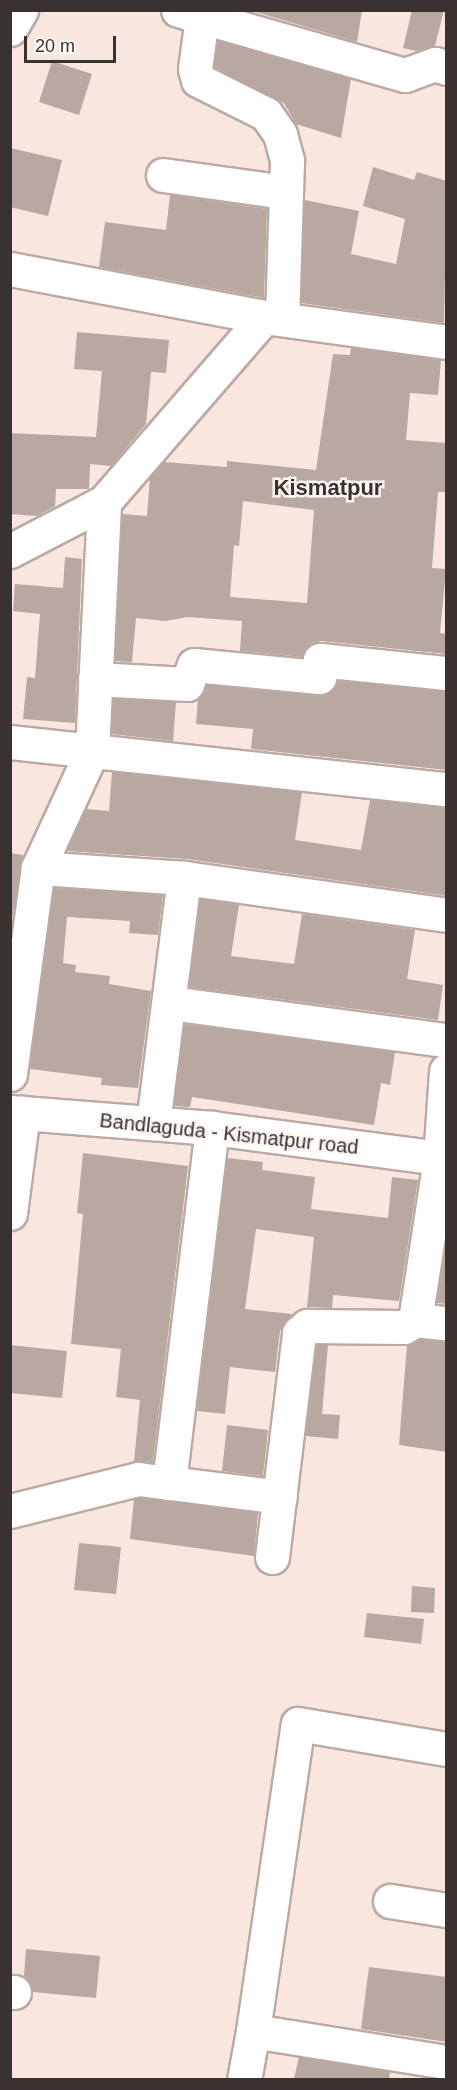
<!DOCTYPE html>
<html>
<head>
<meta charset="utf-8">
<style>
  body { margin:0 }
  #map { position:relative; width:457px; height:2090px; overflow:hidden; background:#f8e6df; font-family:Helvetica,sans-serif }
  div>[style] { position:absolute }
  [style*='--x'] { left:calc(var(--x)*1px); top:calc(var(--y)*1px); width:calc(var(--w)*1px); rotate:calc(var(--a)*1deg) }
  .building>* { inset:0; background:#b9a7a1 }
  .roads { filter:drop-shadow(2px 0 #bbaaa3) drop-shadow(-2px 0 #bbaaa3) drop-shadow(0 2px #bbaaa3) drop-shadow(0 -2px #bbaaa3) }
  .minor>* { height:33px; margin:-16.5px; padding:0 16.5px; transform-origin:16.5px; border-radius:16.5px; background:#fff }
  span { translate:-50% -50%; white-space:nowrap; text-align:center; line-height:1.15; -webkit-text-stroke:5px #fdf6f3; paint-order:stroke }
  .street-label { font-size:20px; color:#39322f }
  .quarter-label { font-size:22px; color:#39322f; font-weight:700 }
  .frame { position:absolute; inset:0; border:12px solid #39322f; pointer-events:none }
  .scale { position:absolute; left:24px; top:36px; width:92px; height:27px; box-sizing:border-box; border:3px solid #39322f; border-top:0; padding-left:8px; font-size:18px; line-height:21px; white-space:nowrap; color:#39322f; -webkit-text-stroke:4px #fdf6f3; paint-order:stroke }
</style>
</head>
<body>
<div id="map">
  <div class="building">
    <i style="clip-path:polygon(249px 10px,362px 10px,357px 42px)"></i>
    <i style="clip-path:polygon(412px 10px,444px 10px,435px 46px,416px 51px,403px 48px)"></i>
    <i style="clip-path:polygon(218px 41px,351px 79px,341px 138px,296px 124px,284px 103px,214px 67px)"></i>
    <i style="clip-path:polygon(52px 61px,92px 74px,79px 115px,39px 102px)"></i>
    <i style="clip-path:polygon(10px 148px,62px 160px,48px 216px,10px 207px)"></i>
    <i style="clip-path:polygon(373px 167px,414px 180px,417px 172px,447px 181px,444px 323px,301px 303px,305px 200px,359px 211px,351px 254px,396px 264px,405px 219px,363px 206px)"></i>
    <i style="clip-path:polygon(170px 195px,267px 209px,264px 298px,99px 267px,105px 222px,166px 230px)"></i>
    <i style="clip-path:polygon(77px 332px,169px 340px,166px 373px,151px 372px,146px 424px,111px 466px,90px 464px,89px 489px,56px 489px,55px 506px,37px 516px,10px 514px,10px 433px,96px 437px,102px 371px,74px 369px)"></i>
    <i style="clip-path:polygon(evenodd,351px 348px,441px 360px,438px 395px,410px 393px,406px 440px,447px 443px,447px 492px,438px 492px,432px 568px,446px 569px,440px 633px,447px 634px,446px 654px,322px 641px,312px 643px,302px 657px,240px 651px,242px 621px,188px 617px,165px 621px,136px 618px,132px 662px,115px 661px,122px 514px,147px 516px,150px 477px,164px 462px,227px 467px,227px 461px,316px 470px,333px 354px,350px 355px,351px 348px,243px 501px,314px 510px,307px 603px,230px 597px,234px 545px,239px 546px,243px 501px)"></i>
    <i style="clip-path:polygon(65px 557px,82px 559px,75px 723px,23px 719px,27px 677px,35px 678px,40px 614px,13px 611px,15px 584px,63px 588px)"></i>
    <i style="clip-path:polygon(337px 681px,447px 691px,447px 770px,251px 749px,253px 729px,196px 724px,198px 699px,207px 685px,317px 696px,327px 694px)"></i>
    <i style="clip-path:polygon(113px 699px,176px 702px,173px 741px,112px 734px)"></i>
    <i style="clip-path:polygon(112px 772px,302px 792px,295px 840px,361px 850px,370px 800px,447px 807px,447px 896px,187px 859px,66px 851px,86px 809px,109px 811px)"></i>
    <i style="clip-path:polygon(10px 853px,23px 855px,10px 931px)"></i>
    <i style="clip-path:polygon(54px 888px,163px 895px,158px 935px,129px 933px,130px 921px,67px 917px,63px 963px,76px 965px,75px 972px,110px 976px,109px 984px,151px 991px,138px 1088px,101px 1085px,102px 1078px,30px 1069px)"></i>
    <i style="clip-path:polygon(200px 899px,239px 905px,231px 956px,294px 964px,302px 914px,415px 930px,407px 979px,443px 985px,438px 1020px,189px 987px)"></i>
    <i style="clip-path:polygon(184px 1024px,395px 1052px,390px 1085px,381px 1083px,374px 1125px,192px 1097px,190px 1107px,174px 1106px)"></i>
    <i style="clip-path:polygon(83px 1153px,188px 1166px,153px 1462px,134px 1461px,140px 1400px,116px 1397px,121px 1349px,71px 1344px,83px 1214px,77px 1213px)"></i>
    <i style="clip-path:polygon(227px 1158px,263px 1162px,262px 1170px,315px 1177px,311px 1209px,388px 1218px,392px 1177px,418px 1180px,399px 1301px,333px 1295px,332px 1308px,307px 1307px,314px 1237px,256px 1229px,245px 1309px,292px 1314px,280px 1331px,275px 1372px,230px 1367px,225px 1414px,197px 1411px)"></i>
    <i style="clip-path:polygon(447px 1239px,447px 1304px,437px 1303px)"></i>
    <i style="clip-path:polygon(420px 1339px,447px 1341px,447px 1452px,399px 1445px,407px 1345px)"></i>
    <i style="clip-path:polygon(10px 1345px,67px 1351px,62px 1398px,10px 1393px)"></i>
    <i style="clip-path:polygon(316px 1345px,328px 1345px,322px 1414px,340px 1415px,338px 1439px,306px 1436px)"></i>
    <i style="clip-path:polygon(227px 1425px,268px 1430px,263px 1476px,222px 1471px)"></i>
    <i style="clip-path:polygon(139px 1498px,258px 1513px,254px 1556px,130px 1539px,134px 1499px)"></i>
    <i style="clip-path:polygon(79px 1543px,121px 1547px,116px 1594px,74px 1590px)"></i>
    <i style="clip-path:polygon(412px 1586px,435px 1588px,434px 1613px,411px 1612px)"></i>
    <i style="clip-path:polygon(367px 1613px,424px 1619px,421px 1644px,364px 1637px)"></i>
    <i style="clip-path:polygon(26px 1949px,100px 1956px,96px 1998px,33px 1992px,24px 1976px)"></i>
    <i style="clip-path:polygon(369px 1967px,447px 1977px,447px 2042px,361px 2029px)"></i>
    <i style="clip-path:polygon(299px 2057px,390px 2072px,389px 2079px,294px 2079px)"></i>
  </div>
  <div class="roads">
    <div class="minor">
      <i style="--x:178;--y:10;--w:236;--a:16"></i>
      <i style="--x:405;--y:75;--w:32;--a:-20"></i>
      <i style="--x:435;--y:64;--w:12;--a:20"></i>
      <i style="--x:202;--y:17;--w:52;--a:97.7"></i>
      <i style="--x:195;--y:69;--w:11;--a:75"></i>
      <i style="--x:198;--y:80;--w:76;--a:26.6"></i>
      <i style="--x:266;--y:114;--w:24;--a:55"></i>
      <i style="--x:280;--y:134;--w:28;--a:75"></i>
      <i style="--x:287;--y:161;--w:158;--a:91.8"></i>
      <i style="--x:10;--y:29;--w:22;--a:-60"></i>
      <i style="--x:163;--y:175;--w:124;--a:7.9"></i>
      <i style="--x:10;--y:269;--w:258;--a:10.7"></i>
      <i style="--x:10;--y:551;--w:106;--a:-27.5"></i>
      <i style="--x:104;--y:502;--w:245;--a:-49.1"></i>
      <i style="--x:264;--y:317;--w:184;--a:7.8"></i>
      <i style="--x:95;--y:679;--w:92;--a:3.1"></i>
      <i style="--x:187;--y:684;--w:20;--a:-70"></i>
      <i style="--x:194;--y:665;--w:126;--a:5.5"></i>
      <i style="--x:319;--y:677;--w:17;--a:-87"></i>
      <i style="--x:320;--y:660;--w:127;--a:5.9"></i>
      <i style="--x:10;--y:742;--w:439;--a:6.2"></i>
      <i style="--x:38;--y:868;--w:146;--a:3.9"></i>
      <i style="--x:171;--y:1003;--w:277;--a:7.7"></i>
      <i style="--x:446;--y:1071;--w:88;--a:93.9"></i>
      <i style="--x:440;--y:1159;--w:163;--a:98.8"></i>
      <i style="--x:415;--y:1320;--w:31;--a:6"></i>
      <i style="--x:10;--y:1074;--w:208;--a:-82.3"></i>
      <i style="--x:38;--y:868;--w:129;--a:-65.2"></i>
      <i style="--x:92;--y:751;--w:249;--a:-87.2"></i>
      <i style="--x:10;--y:1112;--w:203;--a:4.5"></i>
      <i style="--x:212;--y:1128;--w:236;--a:7.5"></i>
      <i style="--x:153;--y:1123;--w:247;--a:-82.8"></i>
      <i style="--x:184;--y:878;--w:265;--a:8"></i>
      <i style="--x:10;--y:1213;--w:101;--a:-82.6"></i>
      <i style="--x:169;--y:1483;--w:358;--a:-83.1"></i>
      <i style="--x:10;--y:1511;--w:132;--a:-14"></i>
      <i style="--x:138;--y:1479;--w:143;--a:7.2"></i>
      <i style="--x:272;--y:1557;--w:226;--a:-83.1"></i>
      <i style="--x:299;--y:1333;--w:11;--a:-41"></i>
      <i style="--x:307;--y:1326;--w:97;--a:0.6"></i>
      <i style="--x:404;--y:1327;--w:13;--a:-32"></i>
      <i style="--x:390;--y:1901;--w:57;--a:9.1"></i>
      <i style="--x:10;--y:1992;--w:4;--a:0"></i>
      <i style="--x:253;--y:2031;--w:310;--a:-81.7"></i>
      <i style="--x:298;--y:1724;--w:150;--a:9.6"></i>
      <i style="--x:244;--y:2080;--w:50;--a:-79.6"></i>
      <i style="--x:253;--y:2031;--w:195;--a:9.1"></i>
    </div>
  </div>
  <div class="street-label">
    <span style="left:229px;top:1134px;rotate:6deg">Bandlaguda - Kismatpur road</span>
  </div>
  <div class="quarter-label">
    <span style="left:328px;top:488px">Kismatpur</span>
  </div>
  <div class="frame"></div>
  <div class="scale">20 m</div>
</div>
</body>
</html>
